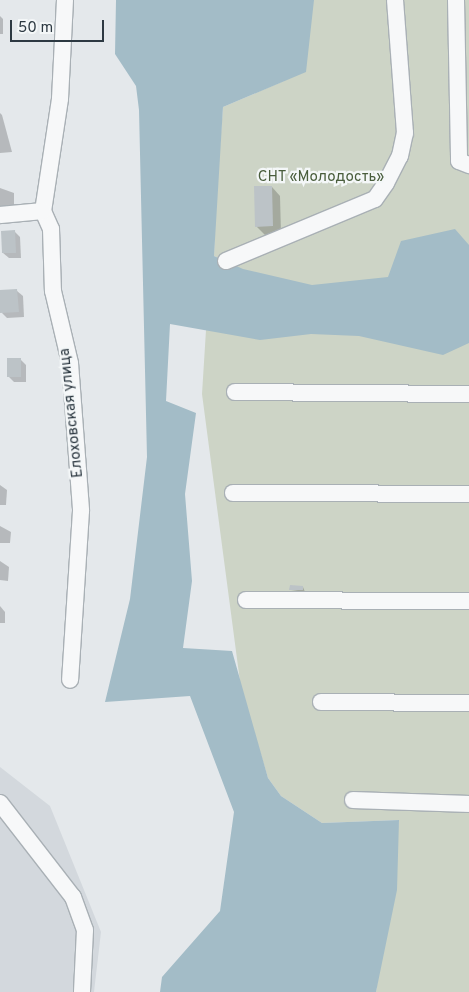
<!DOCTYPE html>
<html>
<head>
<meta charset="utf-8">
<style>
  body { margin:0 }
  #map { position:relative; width:469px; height:992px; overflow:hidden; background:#e4e8eb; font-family:Overpass,sans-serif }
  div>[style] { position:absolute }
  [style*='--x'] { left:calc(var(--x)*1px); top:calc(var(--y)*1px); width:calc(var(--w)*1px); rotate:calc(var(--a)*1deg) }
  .built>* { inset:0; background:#d3d8dd }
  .green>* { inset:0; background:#cdd4c6 }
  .water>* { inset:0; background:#a3bcc7 }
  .shadow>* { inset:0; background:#0003 }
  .building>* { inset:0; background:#bcc3c7 }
  .roads { filter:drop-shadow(1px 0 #a9b0b5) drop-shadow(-1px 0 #a9b0b5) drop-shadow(0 1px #a9b0b5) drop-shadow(0 -1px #a9b0b5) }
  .minor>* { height:16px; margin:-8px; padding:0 8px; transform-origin:8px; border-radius:8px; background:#f7f8f9 }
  span { translate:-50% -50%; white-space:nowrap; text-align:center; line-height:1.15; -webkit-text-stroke:4.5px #f4f7f8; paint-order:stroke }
  .park-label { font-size:15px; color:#495d3c }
  .street-label { font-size:15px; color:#2d3942 }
  .scale { position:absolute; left:10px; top:20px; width:94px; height:22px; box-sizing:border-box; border:2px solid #2d3942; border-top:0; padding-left:6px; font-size:15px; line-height:18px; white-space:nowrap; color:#2d3942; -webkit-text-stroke:4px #f4f7f8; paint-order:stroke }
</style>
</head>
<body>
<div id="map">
  <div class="built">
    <i style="clip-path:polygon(0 767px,50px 806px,101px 932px,94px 992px,0 992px)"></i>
  </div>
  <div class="green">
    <i style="clip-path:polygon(300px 0,469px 0,469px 992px,376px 992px,399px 820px,322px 823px,281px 796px,268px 778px,241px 689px,202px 394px,207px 314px,225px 261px,214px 256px,216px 197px,223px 107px,284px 81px)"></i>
  </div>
  <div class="water">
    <i style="clip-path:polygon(116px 0,314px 0,306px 72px,223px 107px,214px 256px,243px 269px,312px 285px,388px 277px,401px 241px,455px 229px,469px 245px,469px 343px,443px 355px,359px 336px,311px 334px,260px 340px,170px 324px,166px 401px,196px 413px,185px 494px,192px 581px,183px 648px,232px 651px,268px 778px,281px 796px,322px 823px,399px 820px,397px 890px,376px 992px,160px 992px,162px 977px,220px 911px,234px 812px,190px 696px,105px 702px,130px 599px,147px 457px,139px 110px,136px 86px,115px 54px)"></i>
  </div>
  <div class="shadow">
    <i style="clip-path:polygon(0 16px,3px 19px,3px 34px,0 34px)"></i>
    <i style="clip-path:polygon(0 113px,2px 115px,12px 152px,0 153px)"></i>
    <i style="clip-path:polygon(272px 187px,280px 196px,281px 234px,265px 235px,256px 226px)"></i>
    <i style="clip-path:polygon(0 188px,14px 193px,14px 205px,0 206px)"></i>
    <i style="clip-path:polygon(15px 232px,20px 237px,21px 258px,9px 258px,3px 253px)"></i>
    <i style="clip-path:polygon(17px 291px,23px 296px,24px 317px,7px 318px,2px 313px)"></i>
    <i style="clip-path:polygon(20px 359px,26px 365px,26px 382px,14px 382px,9px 377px)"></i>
    <i style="clip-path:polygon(0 485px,7px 490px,6px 505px,0 505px)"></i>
    <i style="clip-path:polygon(0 526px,11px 532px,10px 543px,0 543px)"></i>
    <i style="clip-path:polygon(0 561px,9px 567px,8px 581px,0 580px)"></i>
    <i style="clip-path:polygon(303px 587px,305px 592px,291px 590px)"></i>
    <i style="clip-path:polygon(0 606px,5px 612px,5px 623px,0 623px)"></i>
  </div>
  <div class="building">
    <i style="clip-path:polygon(254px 186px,272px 186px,273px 226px,255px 227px)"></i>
    <i style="clip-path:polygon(15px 230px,16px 253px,2px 253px,1px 231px)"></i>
    <i style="clip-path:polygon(17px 289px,19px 312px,0 313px,0 290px)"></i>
    <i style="clip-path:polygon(7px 358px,21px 358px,21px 377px,7px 377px)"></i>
    <i style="clip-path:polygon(290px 585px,303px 586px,303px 590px,289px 590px)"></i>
  </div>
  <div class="roads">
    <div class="minor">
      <i style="--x:65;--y:0;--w:99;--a:92.9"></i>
      <i style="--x:60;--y:99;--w:113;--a:98.6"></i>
      <i style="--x:43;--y:211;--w:20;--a:66"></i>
      <i style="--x:51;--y:229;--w:62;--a:88.2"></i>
      <i style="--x:53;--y:291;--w:74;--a:76.7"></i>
      <i style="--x:70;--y:363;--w:148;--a:85.7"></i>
      <i style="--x:81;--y:511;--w:169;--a:93.7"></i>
      <i style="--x:456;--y:0;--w:161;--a:88.9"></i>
      <i style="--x:459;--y:161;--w:11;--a:22"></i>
      <i style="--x:0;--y:215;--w:43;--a:-5.3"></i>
      <i style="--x:226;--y:261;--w:161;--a:-22.6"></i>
      <i style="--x:375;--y:199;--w:19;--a:-55"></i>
      <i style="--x:386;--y:183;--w:30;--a:-63"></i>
      <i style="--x:400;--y:156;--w:24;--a:-78"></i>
      <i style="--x:405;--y:133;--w:133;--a:-94.3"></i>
      <i style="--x:235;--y:392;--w:234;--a:0.5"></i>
      <i style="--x:233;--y:493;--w:236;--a:0.2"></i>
      <i style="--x:246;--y:600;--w:223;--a:0.3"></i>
      <i style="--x:321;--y:702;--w:148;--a:0.4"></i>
      <i style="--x:353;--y:800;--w:116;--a:2"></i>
      <i style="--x:0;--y:803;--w:119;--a:52.2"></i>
      <i style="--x:73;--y:897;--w:35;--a:70"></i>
      <i style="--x:85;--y:930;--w:62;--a:92.8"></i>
    </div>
  </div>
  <div class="park-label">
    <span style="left:321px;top:178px">СНТ «Молодость»</span>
  </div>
  <div class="street-label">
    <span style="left:72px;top:413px;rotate:-96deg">Елоховская улица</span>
  </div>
  <div class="scale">50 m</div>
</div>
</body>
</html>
